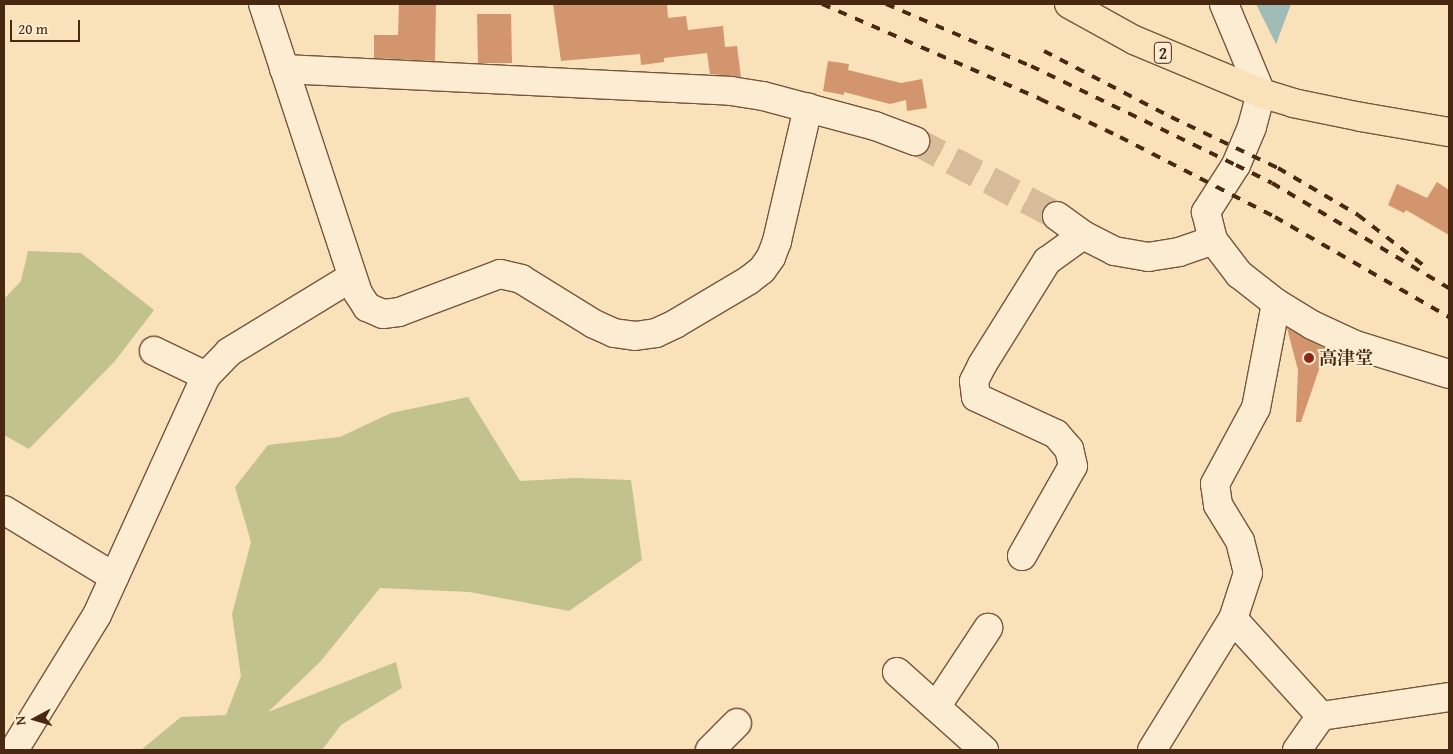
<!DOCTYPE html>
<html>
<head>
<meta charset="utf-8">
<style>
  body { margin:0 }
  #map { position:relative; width:1453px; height:754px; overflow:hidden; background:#f9e1ba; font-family:"Gentium Book Plus","Noto Serif JP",serif }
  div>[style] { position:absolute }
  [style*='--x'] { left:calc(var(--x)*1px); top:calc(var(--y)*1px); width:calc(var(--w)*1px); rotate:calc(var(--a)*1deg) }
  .green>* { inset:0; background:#c2c28c }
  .water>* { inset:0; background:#9fbcb6 }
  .building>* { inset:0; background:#d3956e }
  .minor-tunnel>* { height:28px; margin-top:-14px; transform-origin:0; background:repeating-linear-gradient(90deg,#d6bc98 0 28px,transparent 0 42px) }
  .roads { filter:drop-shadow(1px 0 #75563c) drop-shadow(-1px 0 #75563c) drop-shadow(0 1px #75563c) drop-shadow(0 -1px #75563c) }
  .minor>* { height:28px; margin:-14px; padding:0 14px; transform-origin:14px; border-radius:14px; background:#fbecd2 }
  .highway>* { height:28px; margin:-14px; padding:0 14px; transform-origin:14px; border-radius:14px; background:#f9e1ba }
  .rail>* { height:4px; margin-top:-2px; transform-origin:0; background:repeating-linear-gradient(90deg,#492812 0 9px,transparent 0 18px) }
  .dots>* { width:14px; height:14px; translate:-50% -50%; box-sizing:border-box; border:2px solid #fbecd2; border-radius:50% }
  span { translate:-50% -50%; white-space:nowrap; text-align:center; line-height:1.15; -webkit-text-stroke:4px #fbecd2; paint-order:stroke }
  .shield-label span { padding:1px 4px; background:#fbecd2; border:1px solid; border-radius:4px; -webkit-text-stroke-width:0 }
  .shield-label { font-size:16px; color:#492812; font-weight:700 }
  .poi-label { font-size:18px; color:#492812; font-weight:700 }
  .left { translate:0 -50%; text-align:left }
  .frame { position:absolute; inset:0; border:5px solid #492812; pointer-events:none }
  .north { position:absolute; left:10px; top:694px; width:50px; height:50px; -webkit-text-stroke:4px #fbecd2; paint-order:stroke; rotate:264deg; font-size:14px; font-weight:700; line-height:20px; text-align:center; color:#492812 }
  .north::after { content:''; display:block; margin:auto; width:18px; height:22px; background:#492812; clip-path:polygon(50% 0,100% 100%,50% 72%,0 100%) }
  .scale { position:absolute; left:10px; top:20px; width:70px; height:22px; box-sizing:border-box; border:2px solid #492812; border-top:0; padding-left:6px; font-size:15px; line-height:18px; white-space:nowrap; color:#492812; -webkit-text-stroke:4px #fbecd2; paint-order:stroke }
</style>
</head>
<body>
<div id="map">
  <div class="green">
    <i style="clip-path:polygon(28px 251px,81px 253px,154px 310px,115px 361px,29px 449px,4px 435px,4px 299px,21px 281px)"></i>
    <i style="clip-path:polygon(468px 397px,520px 481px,576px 478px,631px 480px,642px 560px,569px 611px,470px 592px,380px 588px,320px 662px,268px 712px,396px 662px,402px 688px,341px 725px,322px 750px,141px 750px,181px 717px,226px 715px,241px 676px,232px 614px,251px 542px,235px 487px,268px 445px,340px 437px,391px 413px)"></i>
  </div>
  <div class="water">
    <i style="clip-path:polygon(1256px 4px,1291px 4px,1276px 44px)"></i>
  </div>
  <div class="building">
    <i style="clip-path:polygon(399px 4px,436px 4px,435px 61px,374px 58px,374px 35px,398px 35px)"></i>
    <i style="clip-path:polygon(553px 4px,667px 4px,668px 18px,686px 16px,688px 30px,723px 26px,725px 47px,737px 46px,741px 77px,710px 74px,707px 53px,664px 58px,664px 62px,641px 65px,640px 54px,561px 61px)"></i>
    <i style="clip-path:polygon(477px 14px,511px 14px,512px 63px,478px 63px)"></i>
    <i style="clip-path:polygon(828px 61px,849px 64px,848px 70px,901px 83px,922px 79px,927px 108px,907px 111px,906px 100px,890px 104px,844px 92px,844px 95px,823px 91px)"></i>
    <i style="clip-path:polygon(1437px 182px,1449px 190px,1449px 235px,1406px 210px,1404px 213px,1388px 205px,1397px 184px,1427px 198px)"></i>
    <i style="clip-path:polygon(1287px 328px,1326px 349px,1301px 422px,1296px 422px,1298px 370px)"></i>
  </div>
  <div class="minor-tunnel">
    <i style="--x:915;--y:141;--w:161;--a:27.8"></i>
  </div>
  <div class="roads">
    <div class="minor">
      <i style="--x:263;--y:4;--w:304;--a:71.8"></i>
      <i style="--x:358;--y:293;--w:17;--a:57"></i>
      <i style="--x:367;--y:307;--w:17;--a:24"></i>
      <i style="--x:383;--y:314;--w:16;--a:-7"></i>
      <i style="--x:399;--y:312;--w:108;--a:-20.6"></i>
      <i style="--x:500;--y:274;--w:22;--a:13"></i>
      <i style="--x:521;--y:279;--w:86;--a:31.7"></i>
      <i style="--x:594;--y:324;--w:22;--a:24"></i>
      <i style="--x:614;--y:333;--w:21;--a:8"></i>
      <i style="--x:635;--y:336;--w:21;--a:-8"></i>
      <i style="--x:656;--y:333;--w:21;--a:-25"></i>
      <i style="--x:675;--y:324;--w:86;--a:-30.7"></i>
      <i style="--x:749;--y:280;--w:16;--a:-38"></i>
      <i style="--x:762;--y:270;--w:16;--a:-55"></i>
      <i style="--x:771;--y:257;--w:17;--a:-69"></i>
      <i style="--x:777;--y:241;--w:137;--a:-76.9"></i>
      <i style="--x:1224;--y:4;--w:96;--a:67.4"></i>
      <i style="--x:1261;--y:93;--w:35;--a:105"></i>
      <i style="--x:1252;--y:127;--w:41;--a:112.8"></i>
      <i style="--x:1236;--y:165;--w:56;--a:122.6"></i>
      <i style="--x:1206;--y:212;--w:29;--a:76"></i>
      <i style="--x:1213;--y:240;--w:43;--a:52.6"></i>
      <i style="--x:1239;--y:274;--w:47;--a:38.1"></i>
      <i style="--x:1276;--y:303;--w:42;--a:31.4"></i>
      <i style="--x:1312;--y:325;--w:47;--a:24.9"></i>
      <i style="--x:1355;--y:345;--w:98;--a:17.1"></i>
      <i style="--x:284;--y:69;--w:448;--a:2.8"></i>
      <i style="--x:731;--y:91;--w:32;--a:9"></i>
      <i style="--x:763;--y:96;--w:116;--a:15"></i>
      <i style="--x:875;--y:126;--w:43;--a:20.6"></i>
      <i style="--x:1057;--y:216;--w:32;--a:36"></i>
      <i style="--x:1083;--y:235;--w:35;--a:27"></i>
      <i style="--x:1114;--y:251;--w:35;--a:10"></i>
      <i style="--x:1148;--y:257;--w:31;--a:-9"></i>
      <i style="--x:1179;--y:252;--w:36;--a:-19"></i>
      <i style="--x:154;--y:351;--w:58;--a:25.7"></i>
      <i style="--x:4;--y:510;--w:129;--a:31.3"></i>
      <i style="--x:1022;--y:556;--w:103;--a:-60.5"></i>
      <i style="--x:1073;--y:466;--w:17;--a:-103"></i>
      <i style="--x:1069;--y:449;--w:20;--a:-131"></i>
      <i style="--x:1056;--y:434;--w:88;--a:-155.2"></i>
      <i style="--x:976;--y:397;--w:16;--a:-97"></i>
      <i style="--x:974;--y:381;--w:18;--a:-63"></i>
      <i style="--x:982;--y:365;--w:123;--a:-58"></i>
      <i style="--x:1047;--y:261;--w:44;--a:-35.8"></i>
      <i style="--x:1233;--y:619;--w:131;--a:47.8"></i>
      <i style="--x:1321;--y:716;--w:129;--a:-8.4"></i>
      <i style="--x:897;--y:672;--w:117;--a:41.9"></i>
      <i style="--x:936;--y:707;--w:95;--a:-56.6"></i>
      <i style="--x:14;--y:750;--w:158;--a:-58.4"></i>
      <i style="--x:97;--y:615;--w:263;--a:-65.5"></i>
      <i style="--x:206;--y:376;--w:33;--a:-46"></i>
      <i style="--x:229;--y:352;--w:144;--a:-31.4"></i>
      <i style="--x:710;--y:750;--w:38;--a:-45"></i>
      <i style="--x:1152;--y:750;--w:154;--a:-58.3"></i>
      <i style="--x:1233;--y:619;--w:48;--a:-71.9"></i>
      <i style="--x:1248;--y:573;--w:33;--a:-104"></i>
      <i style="--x:1240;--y:541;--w:42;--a:-121.4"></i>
      <i style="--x:1218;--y:505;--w:21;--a:-98"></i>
      <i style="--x:1215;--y:484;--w:86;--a:-61.7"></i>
      <i style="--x:1256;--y:408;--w:107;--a:-79.2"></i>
      <i style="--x:1297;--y:750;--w:42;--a:-54.8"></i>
    </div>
    <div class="highway">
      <i style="--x:1069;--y:4;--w:74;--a:29"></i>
      <i style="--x:1134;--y:40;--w:138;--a:22.7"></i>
      <i style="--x:1261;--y:93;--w:34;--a:17"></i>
      <i style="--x:1293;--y:103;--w:69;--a:11.6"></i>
      <i style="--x:1361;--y:117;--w:89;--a:9.7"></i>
    </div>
  </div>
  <div class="rail">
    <i style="--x:822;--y:4;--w:238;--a:23.5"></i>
    <i style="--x:1040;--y:99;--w:89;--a:25.4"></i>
    <i style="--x:1120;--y:137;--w:174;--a:27.3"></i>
    <i style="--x:1275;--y:217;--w:201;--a:29.9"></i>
    <i style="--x:886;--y:4;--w:158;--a:23.2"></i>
    <i style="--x:1031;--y:66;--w:228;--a:25.8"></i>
    <i style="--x:1236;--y:165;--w:40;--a:26.6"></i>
    <i style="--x:1272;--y:183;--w:206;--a:30.7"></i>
    <i style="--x:1044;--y:51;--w:143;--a:27.5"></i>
    <i style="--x:1171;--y:117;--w:119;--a:25.5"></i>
    <i style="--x:1278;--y:168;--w:93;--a:30.4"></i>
    <i style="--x:1358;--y:215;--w:88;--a:37.6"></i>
  </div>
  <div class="dots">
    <i style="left:1309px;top:358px;background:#8f2418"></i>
  </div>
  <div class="shield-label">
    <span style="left:1163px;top:53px">2</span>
  </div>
  <div class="poi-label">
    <span class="left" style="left:1319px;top:358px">高津堂</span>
  </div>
  <div class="frame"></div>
  <div class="north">N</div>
  <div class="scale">20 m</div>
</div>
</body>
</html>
